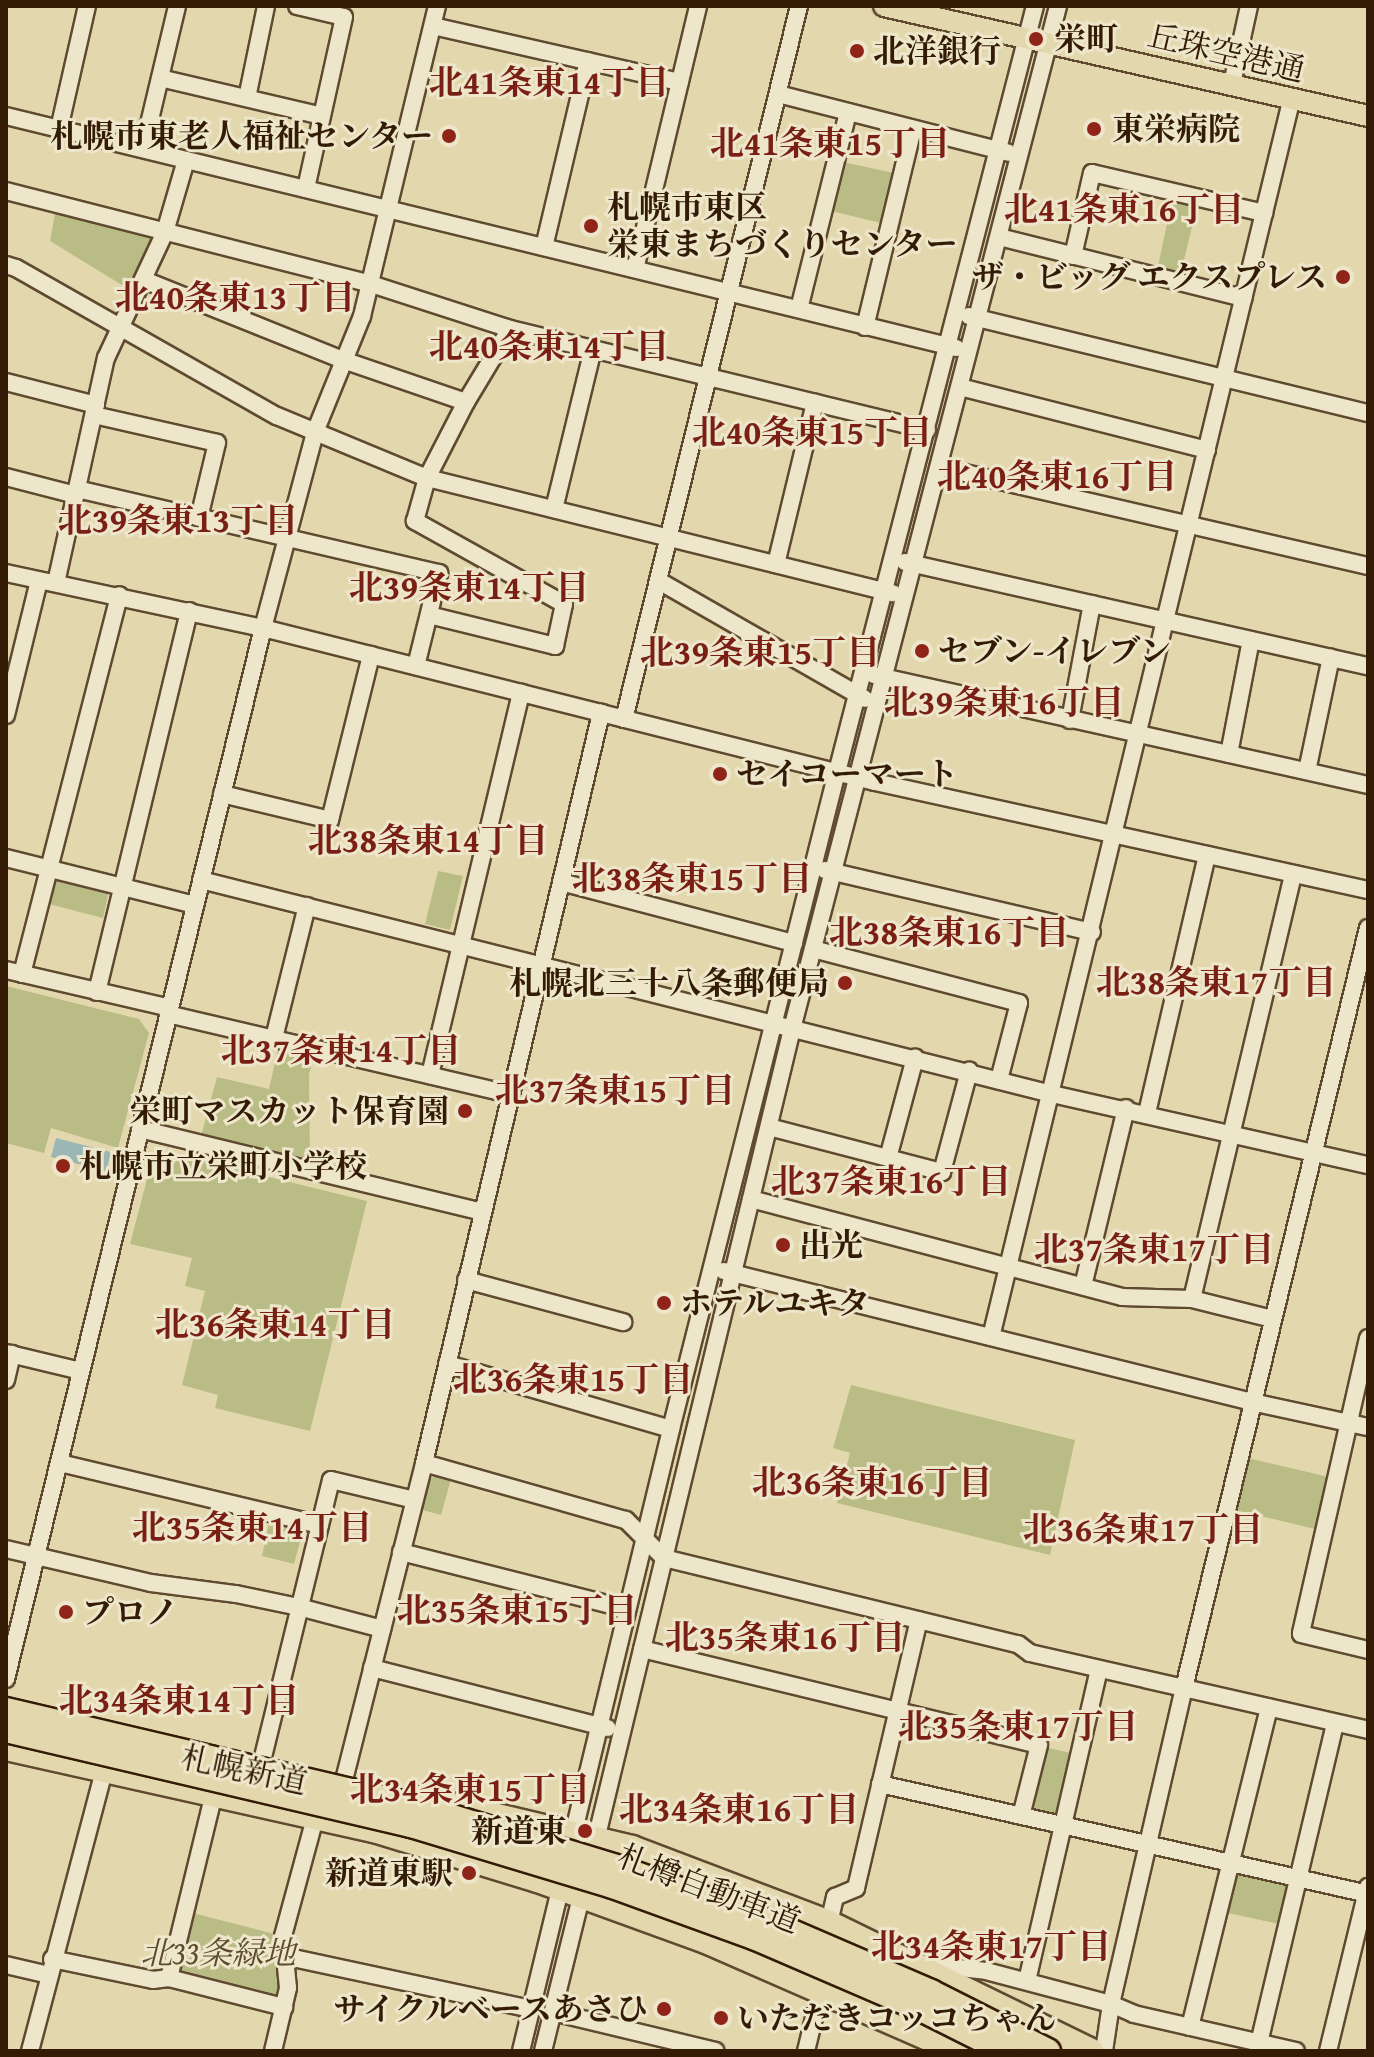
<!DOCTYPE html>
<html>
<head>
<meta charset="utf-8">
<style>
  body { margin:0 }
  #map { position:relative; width:1374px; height:2057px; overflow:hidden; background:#e3d8ad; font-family:"Gentium Book Plus","Noto Serif JP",serif }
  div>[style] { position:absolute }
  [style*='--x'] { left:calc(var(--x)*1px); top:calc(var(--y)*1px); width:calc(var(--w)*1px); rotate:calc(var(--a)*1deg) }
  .green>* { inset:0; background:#babc85 }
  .water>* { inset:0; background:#9ab7b5 }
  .roads { filter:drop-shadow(2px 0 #5f4a30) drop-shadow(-2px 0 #5f4a30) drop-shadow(0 2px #5f4a30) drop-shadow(0 -2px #5f4a30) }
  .minor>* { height:16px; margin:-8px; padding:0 8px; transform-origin:8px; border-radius:8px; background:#ede6ca }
  .major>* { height:20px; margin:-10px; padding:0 10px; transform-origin:10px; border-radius:10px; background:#e3d8ad }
  .highway>* { height:24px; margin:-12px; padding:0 12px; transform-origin:12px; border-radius:12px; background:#e3d8ad }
  .bridges { filter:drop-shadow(2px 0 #331b06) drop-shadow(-2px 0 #331b06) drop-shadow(0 2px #331b06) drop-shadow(0 -2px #331b06) }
  .highway-bridge>* { height:24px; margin:-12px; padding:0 12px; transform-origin:12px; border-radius:12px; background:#e3d8ad }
  .dots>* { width:22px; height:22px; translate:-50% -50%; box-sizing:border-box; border:4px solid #ede6ca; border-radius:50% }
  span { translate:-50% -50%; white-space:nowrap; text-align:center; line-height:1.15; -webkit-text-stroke:6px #ede6ca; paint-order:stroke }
  .poi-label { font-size:32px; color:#331b06; font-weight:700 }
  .left { translate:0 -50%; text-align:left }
  .right { translate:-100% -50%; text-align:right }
  .street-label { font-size:32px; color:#331b06 }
  .park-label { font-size:32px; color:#5c4b2c; font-style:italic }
  .neighbourhood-label { font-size:34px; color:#7a1f14; font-weight:700 }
  .frame { position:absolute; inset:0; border:8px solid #331b06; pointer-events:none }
</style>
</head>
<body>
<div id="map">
  <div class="green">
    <i style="clip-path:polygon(843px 162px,894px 173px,881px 223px,831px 211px)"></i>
    <i style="clip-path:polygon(1172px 200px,1197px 206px,1181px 272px,1158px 266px)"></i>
    <i style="clip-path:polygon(55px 213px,151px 237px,153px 242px,130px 290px,50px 241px)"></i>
    <i style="clip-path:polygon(438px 871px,463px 876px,450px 930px,425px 924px)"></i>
    <i style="clip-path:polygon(53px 876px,109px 890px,103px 918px,45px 903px)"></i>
    <i style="clip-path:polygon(6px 986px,139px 1019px,149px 1033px,118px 1148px,51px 1128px,44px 1153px,6px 1143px)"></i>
    <i style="clip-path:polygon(279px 1045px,314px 1054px,309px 1075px,310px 1163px,201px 1136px,217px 1077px,269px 1089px)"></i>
    <i style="clip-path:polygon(155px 1149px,367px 1201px,310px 1431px,215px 1408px,218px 1395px,182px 1385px,205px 1291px,185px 1286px,192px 1258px,130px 1244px)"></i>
    <i style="clip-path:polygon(851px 1385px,1075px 1440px,1050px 1555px,837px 1503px,850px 1453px,833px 1448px)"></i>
    <i style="clip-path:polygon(1247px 1458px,1329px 1477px,1315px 1529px,1235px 1510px)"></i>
    <i style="clip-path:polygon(436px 1475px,451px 1479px,441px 1515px,419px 1509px,427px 1482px)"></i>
    <i style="clip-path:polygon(270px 1519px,304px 1527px,294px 1564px,262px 1556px)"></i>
    <i style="clip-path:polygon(1044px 1747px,1071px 1753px,1056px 1814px,1028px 1808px)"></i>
    <i style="clip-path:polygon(1242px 1874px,1284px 1884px,1288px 1889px,1279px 1924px,1228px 1913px,1236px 1878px)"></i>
    <i style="clip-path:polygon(193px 1913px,278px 1935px,274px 1959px,280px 1983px,276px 2002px,177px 1977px)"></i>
  </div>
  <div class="water">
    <i style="clip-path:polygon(56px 1138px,111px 1152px,106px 1171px,51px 1157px)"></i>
  </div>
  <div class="roads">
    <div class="minor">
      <i style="--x:297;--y:6;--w:48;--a:13.2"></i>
      <i style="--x:344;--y:17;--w:176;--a:102.5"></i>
      <i style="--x:433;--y:26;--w:253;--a:12.8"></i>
      <i style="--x:160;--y:78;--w:166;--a:13.2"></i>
      <i style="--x:1232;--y:84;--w:80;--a:-77.7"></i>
      <i style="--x:778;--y:94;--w:238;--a:14.3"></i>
      <i style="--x:247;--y:98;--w:94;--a:-78.3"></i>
      <i style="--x:6;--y:116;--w:978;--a:13.72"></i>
      <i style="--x:59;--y:129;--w:126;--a:-77.2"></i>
      <i style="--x:143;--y:149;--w:147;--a:-76.6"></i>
      <i style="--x:6;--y:191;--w:377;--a:14.3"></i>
      <i style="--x:371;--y:284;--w:146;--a:17.9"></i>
      <i style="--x:999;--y:237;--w:252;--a:14"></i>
      <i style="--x:544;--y:247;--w:191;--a:-76.7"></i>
      <i style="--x:1073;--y:256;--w:85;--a:-77.1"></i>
      <i style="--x:1092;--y:173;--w:177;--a:13.1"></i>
      <i style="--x:6;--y:265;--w:10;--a:17"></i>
      <i style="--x:16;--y:268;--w:300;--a:29.6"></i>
      <i style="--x:277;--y:416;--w:162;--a:22.5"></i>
      <i style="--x:427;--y:478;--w:480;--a:13.9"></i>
      <i style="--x:635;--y:269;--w:270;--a:-76.5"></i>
      <i style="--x:144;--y:280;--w:214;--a:21.9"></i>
      <i style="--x:343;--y:360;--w:130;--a:18.9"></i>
      <i style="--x:799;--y:309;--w:203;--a:-76"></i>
      <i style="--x:969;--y:316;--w:411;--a:13.7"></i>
      <i style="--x:865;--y:327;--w:204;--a:-76.4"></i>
      <i style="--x:6;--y:382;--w:93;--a:14.3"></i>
      <i style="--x:960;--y:387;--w:255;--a:14.3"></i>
      <i style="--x:94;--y:415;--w:126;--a:12.8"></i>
      <i style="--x:217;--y:443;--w:77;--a:103.5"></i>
      <i style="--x:939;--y:467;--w:440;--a:13"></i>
      <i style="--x:6;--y:477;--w:72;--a:14.4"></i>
      <i style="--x:77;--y:489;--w:372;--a:13.1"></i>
      <i style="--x:439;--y:573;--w:96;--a:103.9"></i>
      <i style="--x:554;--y:509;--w:165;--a:-76.3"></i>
      <i style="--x:905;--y:562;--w:475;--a:12.7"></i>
      <i style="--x:776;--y:564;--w:166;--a:-76.4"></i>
      <i style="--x:6;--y:573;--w:263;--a:12.1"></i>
      <i style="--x:263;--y:628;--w:631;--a:14.12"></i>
      <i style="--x:875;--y:782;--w:505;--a:12.36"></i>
      <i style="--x:659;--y:581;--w:237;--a:29.8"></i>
      <i style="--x:56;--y:583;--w:230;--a:-77.5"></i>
      <i style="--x:106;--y:358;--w:139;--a:-64.9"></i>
      <i style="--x:165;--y:232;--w:75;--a:-73.7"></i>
      <i style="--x:429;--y:615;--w:130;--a:13.8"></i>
      <i style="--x:555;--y:646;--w:43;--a:-77.9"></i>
      <i style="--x:564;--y:604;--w:171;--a:-150.9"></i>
      <i style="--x:415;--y:521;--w:45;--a:-74.4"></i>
      <i style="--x:427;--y:478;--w:85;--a:-62.8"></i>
      <i style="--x:466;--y:402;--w:85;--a:-58.9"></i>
      <i style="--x:510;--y:329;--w:429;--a:13.6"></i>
      <i style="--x:874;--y:675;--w:506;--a:12.55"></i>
      <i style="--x:6;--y:715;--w:138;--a:-76.2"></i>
      <i style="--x:624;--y:719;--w:734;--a:-76.21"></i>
      <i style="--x:1070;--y:720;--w:118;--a:-79.3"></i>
      <i style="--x:1229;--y:754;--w:116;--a:-79.1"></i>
      <i style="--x:1307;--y:771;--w:116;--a:-78.1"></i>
      <i style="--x:222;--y:794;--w:111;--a:13.5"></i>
      <i style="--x:330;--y:820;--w:170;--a:-76"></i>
      <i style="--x:6;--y:858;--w:195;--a:14"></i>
      <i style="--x:825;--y:870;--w:274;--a:13.1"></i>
      <i style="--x:201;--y:880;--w:877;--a:14.12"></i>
      <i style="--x:1052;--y:1094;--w:324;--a:12.7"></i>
      <i style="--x:561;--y:882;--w:241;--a:14.7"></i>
      <i style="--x:813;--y:949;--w:213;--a:14.7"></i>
      <i style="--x:1019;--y:1003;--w:80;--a:104.6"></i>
      <i style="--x:6;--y:970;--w:168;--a:13"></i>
      <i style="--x:22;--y:974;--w:391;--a:-75.6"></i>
      <i style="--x:97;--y:992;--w:392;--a:-76.4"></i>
      <i style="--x:168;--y:1014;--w:350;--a:13.2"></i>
      <i style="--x:274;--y:1038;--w:136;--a:-76"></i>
      <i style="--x:430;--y:1075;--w:393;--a:-76.6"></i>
      <i style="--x:1147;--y:1113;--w:265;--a:-76.9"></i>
      <i style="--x:769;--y:1127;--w:179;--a:14.6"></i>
      <i style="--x:942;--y:1172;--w:105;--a:-75"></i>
      <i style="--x:140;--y:1129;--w:352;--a:13.6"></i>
      <i style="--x:888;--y:1158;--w:104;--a:-74.9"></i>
      <i style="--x:751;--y:1199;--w:384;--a:14.8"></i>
      <i style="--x:1122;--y:1297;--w:70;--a:1.6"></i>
      <i style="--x:1192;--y:1299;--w:82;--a:14"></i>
      <i style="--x:724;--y:1271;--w:544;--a:13.93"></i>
      <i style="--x:1252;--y:1402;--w:119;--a:12.2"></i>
      <i style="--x:466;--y:1280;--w:163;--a:15"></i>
      <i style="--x:1083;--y:1286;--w:183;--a:-76.4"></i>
      <i style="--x:1192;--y:1299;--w:437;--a:-76.6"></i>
      <i style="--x:991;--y:1337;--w:1275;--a:-76.35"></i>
      <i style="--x:1368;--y:1338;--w:303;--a:102.8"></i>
      <i style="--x:1301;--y:1634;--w:69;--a:13.4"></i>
      <i style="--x:6;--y:1353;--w:77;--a:13.5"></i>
      <i style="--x:447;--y:1364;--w:233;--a:16.2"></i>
      <i style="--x:6;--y:1380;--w:27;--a:-77"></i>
      <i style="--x:60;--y:1463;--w:267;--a:13.4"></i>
      <i style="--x:320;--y:1525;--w:46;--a:-76.3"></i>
      <i style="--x:331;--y:1480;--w:85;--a:13.5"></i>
      <i style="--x:424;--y:1463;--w:210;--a:15.8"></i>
      <i style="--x:626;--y:1520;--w:54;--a:45"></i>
      <i style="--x:664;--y:1558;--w:364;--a:13.7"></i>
      <i style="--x:1018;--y:1644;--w:15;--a:37"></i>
      <i style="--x:1030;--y:1653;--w:347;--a:12.8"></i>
      <i style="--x:6;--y:1549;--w:149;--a:13.2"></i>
      <i style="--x:151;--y:1583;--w:86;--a:7.4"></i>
      <i style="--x:236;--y:1594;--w:64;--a:11.7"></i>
      <i style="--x:299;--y:1607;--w:86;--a:14.8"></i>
      <i style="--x:401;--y:1552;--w:233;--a:14.2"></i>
      <i style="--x:642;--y:1649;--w:408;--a:13.6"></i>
      <i style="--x:1039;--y:1745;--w:73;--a:104.2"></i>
      <i style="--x:372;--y:1668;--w:243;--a:14.3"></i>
      <i style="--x:6;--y:1679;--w:1082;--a:-76.26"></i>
      <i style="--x:263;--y:628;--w:203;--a:-75.1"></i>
      <i style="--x:315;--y:432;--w:125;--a:-67.9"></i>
      <i style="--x:362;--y:316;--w:319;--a:-76.4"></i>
      <i style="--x:262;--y:1761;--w:243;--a:-76.2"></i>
      <i style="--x:344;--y:1780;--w:327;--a:-75.8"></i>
      <i style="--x:424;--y:1463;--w:771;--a:-76.72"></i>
      <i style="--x:880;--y:1784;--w:500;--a:12.7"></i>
      <i style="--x:571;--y:1843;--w:426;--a:-76.4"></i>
      <i style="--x:671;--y:1429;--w:678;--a:-75.82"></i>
      <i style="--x:837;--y:772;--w:791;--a:-75.51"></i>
      <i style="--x:594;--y:1848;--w:843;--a:-76.41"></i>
      <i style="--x:792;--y:1029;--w:1057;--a:-75.42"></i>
      <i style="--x:829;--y:1923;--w:27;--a:-77"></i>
      <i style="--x:835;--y:1897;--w:23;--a:-23"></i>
      <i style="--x:856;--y:1888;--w:275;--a:-76.8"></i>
      <i style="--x:284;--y:1956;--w:253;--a:12.1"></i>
      <i style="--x:52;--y:1959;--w:103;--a:11.7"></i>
      <i style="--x:153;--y:1980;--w:16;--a:-7"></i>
      <i style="--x:169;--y:1978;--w:119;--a:14.2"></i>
      <i style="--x:923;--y:1964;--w:63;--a:6.3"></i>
      <i style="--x:986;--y:1971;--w:129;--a:14.8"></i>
      <i style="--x:1111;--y:2004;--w:25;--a:23"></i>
      <i style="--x:1134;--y:2014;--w:166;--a:12.9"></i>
      <i style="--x:6;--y:1965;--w:44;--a:13.1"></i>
      <i style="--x:169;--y:1978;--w:186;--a:-76.3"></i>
      <i style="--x:1027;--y:1981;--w:320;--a:-77"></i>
      <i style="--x:553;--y:2012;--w:167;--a:13.5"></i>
      <i style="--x:1190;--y:2027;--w:329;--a:-76.1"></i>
      <i style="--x:1259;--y:2043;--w:329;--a:-76.6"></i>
      <i style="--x:30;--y:2051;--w:290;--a:-75.2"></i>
      <i style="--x:273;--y:2051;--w:65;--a:-76.6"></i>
      <i style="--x:288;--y:1988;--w:52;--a:-95.5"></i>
      <i style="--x:283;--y:1936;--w:122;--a:-74.8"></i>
      <i style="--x:521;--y:2051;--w:175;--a:-76.4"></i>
      <i style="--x:543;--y:2051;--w:167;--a:-76.1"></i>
      <i style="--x:806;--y:2051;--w:64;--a:-76.4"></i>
      <i style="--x:1104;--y:2051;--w:48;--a:-81.5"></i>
      <i style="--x:1111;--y:2004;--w:324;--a:-77"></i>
      <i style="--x:1184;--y:1688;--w:782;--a:-76.39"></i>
      <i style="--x:1328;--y:2051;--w:169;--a:-76.3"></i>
    </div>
    <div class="major">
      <i style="--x:884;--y:6;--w:496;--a:12.8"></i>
    </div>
    <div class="highway">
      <i style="--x:6;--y:1748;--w:377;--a:12.6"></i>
      <i style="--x:374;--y:1830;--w:171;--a:17"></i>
      <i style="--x:538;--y:1880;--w:179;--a:20"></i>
      <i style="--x:706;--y:1941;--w:275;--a:23.6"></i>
      <i style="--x:421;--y:1798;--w:217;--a:13.3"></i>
      <i style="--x:632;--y:1848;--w:211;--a:20.8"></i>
      <i style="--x:829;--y:1923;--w:292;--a:26"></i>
    </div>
  </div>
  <div class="bridges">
    <div class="highway-bridge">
      <i style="--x:6;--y:1710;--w:421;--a:13.2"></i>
      <i style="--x:416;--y:1806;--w:213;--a:16.9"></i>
      <i style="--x:620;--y:1868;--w:153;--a:19.9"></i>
      <i style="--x:764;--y:1920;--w:182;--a:23.3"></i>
      <i style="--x:931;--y:1992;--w:131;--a:26.8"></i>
      <i style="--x:6;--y:1730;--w:416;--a:13.2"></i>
      <i style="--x:411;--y:1825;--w:211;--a:16.8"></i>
      <i style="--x:613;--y:1886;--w:152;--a:20"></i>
      <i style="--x:756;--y:1938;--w:182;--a:23.3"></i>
      <i style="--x:923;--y:2010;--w:92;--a:26.6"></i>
    </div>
  </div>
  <div class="dots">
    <i style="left:1036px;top:39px;background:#8f2418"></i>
    <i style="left:857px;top:51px;background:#8f2418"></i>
    <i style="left:1094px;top:129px;background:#8f2418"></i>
    <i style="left:449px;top:136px;background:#8f2418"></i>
    <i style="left:591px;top:226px;background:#8f2418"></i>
    <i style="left:1343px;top:277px;background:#8f2418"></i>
    <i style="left:922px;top:651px;background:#8f2418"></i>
    <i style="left:720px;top:774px;background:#8f2418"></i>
    <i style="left:845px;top:983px;background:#8f2418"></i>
    <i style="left:465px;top:1111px;background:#8f2418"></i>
    <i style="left:63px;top:1166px;background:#8f2418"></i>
    <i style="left:783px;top:1245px;background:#8f2418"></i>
    <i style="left:664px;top:1303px;background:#8f2418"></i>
    <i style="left:66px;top:1612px;background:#8f2418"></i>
    <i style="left:585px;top:1831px;background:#8f2418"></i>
    <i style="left:469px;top:1873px;background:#8f2418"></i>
    <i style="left:664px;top:2009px;background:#8f2418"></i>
    <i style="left:721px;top:2018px;background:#8f2418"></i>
  </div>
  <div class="poi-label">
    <span class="left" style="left:1054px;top:39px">栄町</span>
    <span class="left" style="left:873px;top:51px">北洋銀行</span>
    <span class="left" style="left:1112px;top:129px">東栄病院</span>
    <span class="right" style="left:433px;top:136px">札幌市東老人福祉センター</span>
    <span class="left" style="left:607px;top:226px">札幌市東区<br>栄東まちづくりセンター</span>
    <span class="right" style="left:1327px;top:277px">ザ・ビッグ エクスプレス</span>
    <span class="left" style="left:938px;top:651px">セブン-イレブン</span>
    <span class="left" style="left:736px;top:774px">セイコーマート</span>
    <span class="right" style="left:829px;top:983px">札幌北三十八条郵便局</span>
    <span class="right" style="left:449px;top:1111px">栄町マスカット保育園</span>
    <span class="left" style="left:79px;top:1166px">札幌市立栄町小学校</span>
    <span class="left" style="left:799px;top:1245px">出光</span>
    <span class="left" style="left:680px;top:1303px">ホテルユキタ</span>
    <span class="left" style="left:82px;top:1612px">プロノ</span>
    <span class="right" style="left:567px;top:1831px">新道東</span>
    <span class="right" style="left:453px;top:1873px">新道東駅</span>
    <span class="right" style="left:648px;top:2009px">サイクルベースあさひ</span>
    <span class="left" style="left:737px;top:2018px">いただきコッコちゃん</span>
  </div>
  <div class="street-label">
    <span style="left:1226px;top:53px;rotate:13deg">丘珠空港通</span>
    <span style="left:244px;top:1770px;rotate:12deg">札幌新道</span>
    <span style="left:709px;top:1889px;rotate:21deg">札樽自動車道</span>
  </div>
  <div class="park-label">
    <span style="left:218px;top:1953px">北33条緑地</span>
  </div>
  <div class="neighbourhood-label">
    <span style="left:549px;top:82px">北41条東14丁目</span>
    <span style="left:830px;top:143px">北41条東15丁目</span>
    <span style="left:1124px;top:209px">北41条東16丁目</span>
    <span style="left:235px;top:297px">北40条東13丁目</span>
    <span style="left:549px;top:346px">北40条東14丁目</span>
    <span style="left:812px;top:432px">北40条東15丁目</span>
    <span style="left:1057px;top:476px">北40条東16丁目</span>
    <span style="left:178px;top:520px">北39条東13丁目</span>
    <span style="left:469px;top:587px">北39条東14丁目</span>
    <span style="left:760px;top:652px">北39条東15丁目</span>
    <span style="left:1004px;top:702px">北39条東16丁目</span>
    <span style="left:428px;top:840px">北38条東14丁目</span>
    <span style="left:692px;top:878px">北38条東15丁目</span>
    <span style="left:949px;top:932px">北38条東16丁目</span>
    <span style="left:1216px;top:982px">北38条東17丁目</span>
    <span style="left:341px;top:1050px">北37条東14丁目</span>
    <span style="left:615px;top:1090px">北37条東15丁目</span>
    <span style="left:891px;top:1181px">北37条東16丁目</span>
    <span style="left:1154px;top:1249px">北37条東17丁目</span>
    <span style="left:275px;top:1324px">北36条東14丁目</span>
    <span style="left:573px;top:1379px">北36条東15丁目</span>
    <span style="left:872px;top:1482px">北36条東16丁目</span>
    <span style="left:252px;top:1527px">北35条東14丁目</span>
    <span style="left:1143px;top:1529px">北36条東17丁目</span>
    <span style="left:517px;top:1610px">北35条東15丁目</span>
    <span style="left:785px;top:1637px">北35条東16丁目</span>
    <span style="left:179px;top:1700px">北34条東14丁目</span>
    <span style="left:1018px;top:1726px">北35条東17丁目</span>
    <span style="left:470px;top:1789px">北34条東15丁目</span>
    <span style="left:739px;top:1809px">北34条東16丁目</span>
    <span style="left:991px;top:1946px">北34条東17丁目</span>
  </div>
  <div class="frame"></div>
</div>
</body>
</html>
